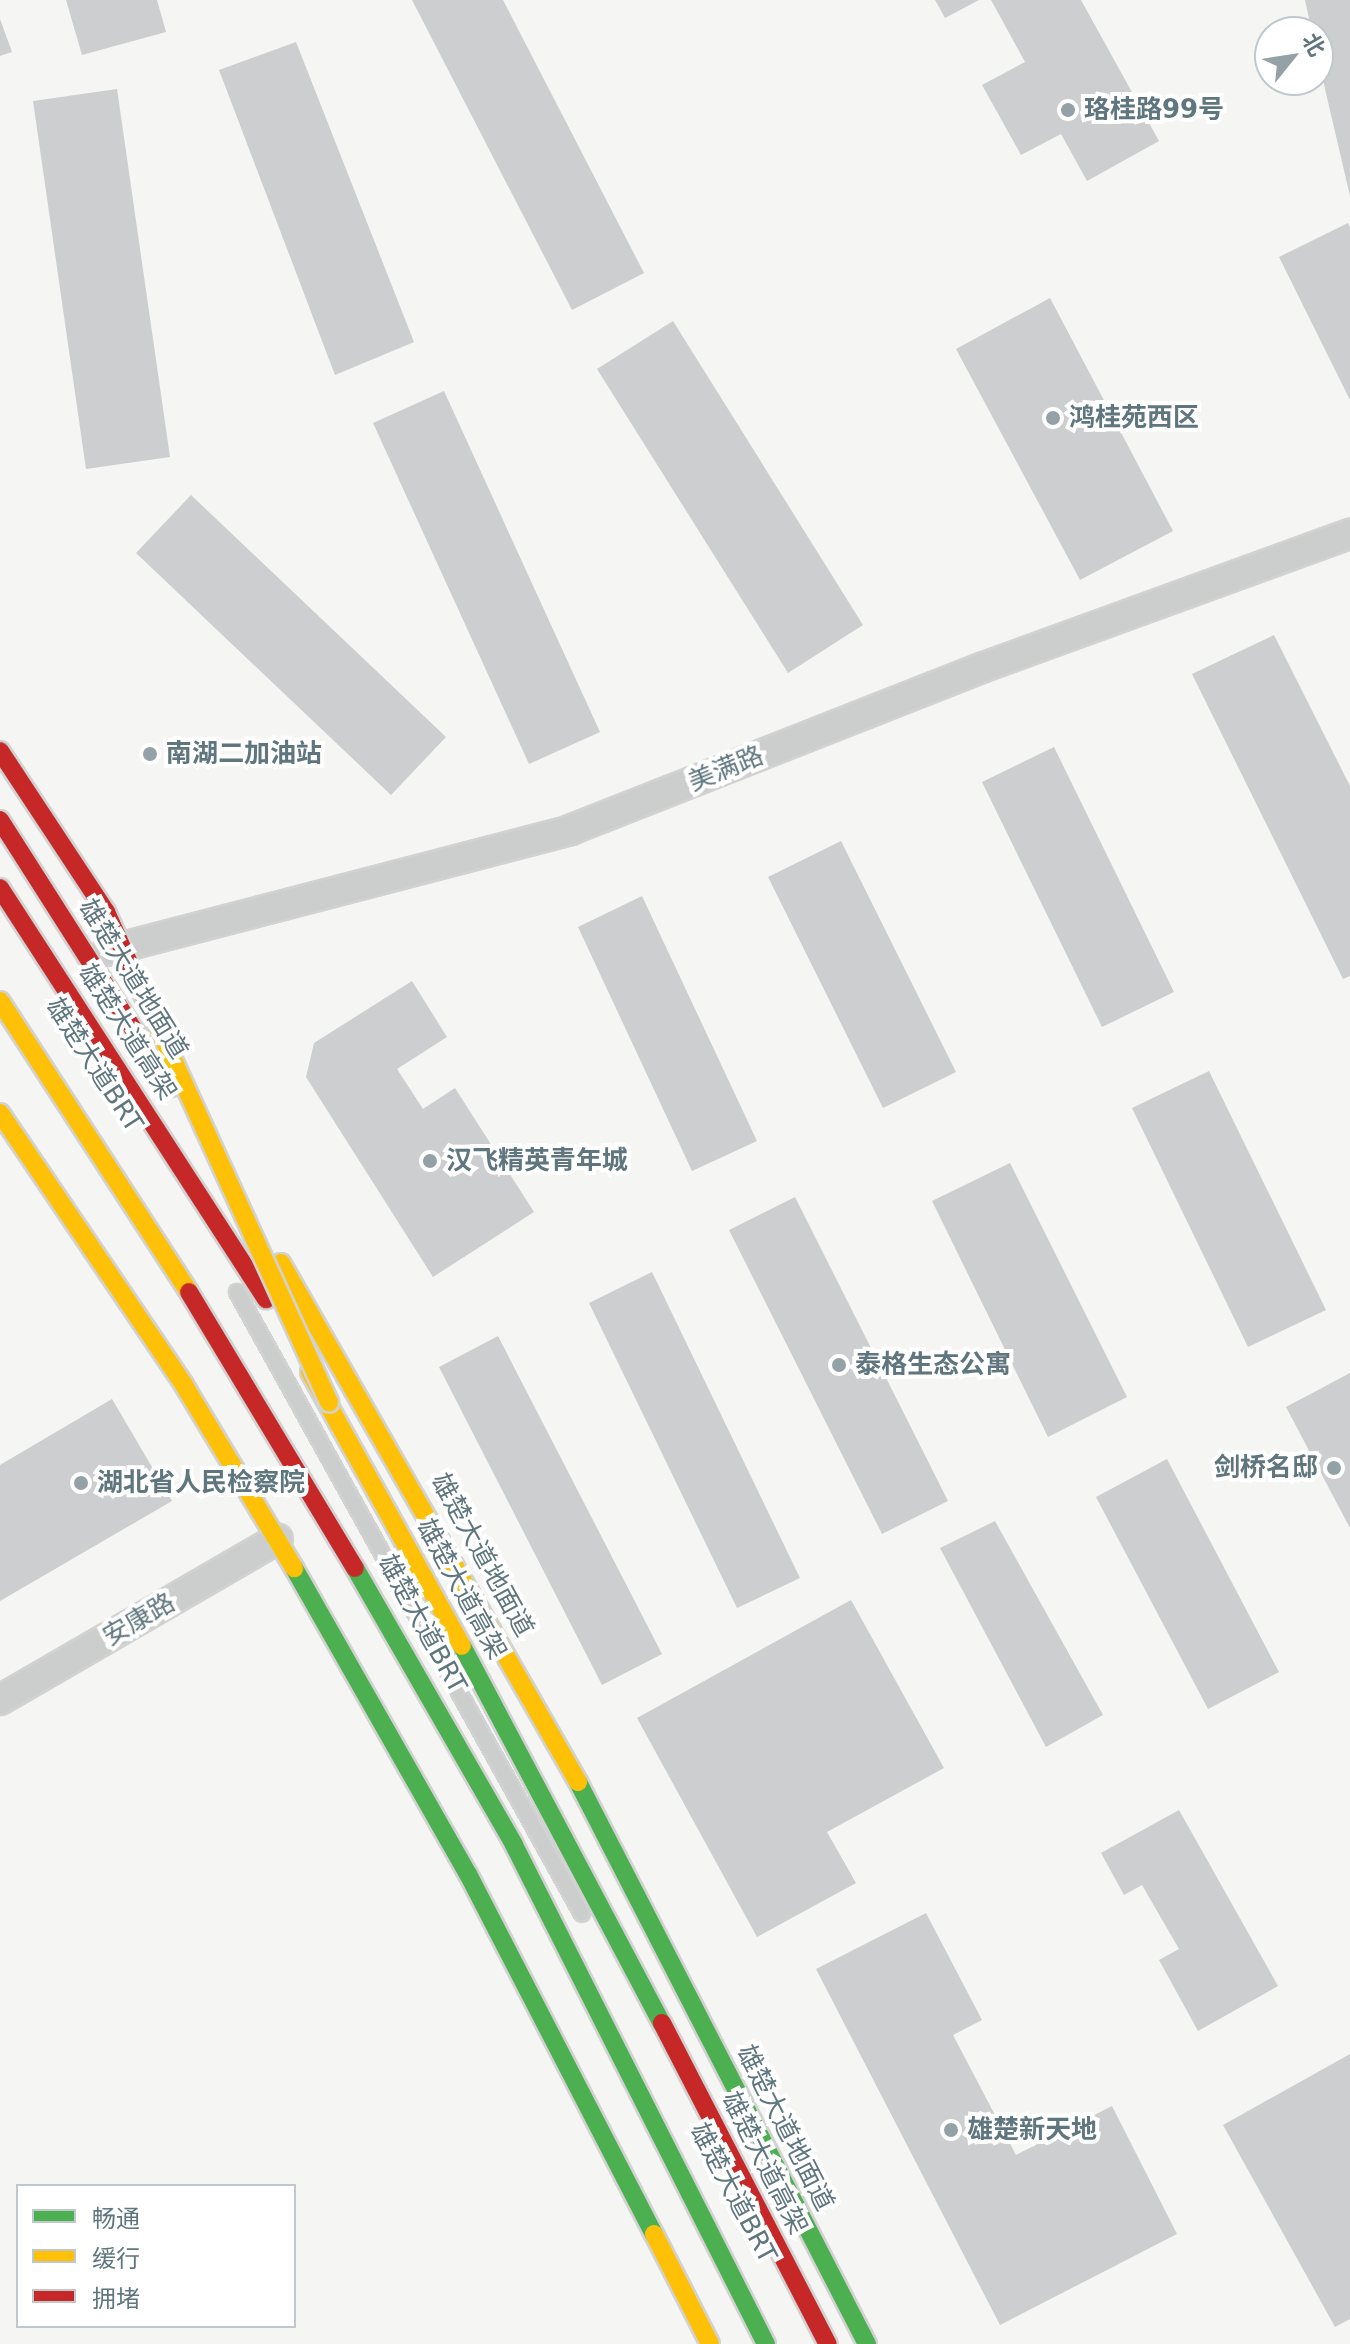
<!DOCTYPE html>
<html>
<head>
<meta charset="utf-8">
<style>
  body { margin:0 }
  #map { position:relative; width:1350px; height:2344px; overflow:hidden; background:#f5f5f3; font-family:"DejaVu Sans","Noto Sans SC",sans-serif }
  div>[style] { position:absolute }
  [style*='--x'] { left:calc(var(--x)*1px); top:calc(var(--y)*1px); width:calc(var(--w)*1px); rotate:calc(var(--a)*1deg) }
  .building>* { inset:0; background:#cccecf }
  .roads { filter:drop-shadow(2px 0 #d1d2d1) drop-shadow(-2px 0 #d1d2d1) drop-shadow(0 2px #d1d2d1) drop-shadow(0 -2px #d1d2d1) }
  .lane>* { height:14px; margin:-7px; padding:0 7px; transform-origin:7px; border-radius:7px; background:#cccece }
  .street>* { height:28px; margin:-14px; padding:0 14px; transform-origin:14px; border-radius:14px; background:#cccece }
  .fast>* { height:18px; margin:-9px; padding:0 9px; transform-origin:9px; border-radius:9px; background:#4caf50 }
  .slow>* { height:18px; margin:-9px; padding:0 9px; transform-origin:9px; border-radius:9px; background:#ffc107 }
  .jam>* { height:18px; margin:-9px; padding:0 9px; transform-origin:9px; border-radius:9px; background:#c62828 }
  .bridges { filter:drop-shadow(2px 0 #d1d2d2) drop-shadow(-2px 0 #d1d2d2) drop-shadow(0 2px #d1d2d2) drop-shadow(0 -2px #d1d2d2) }
  .slow-bridge>* { height:18px; margin:-9px; padding:0 9px; transform-origin:9px; border-radius:9px; background:#ffc107 }
  .jam-bridge>* { height:18px; margin:-9px; padding:0 9px; transform-origin:9px; border-radius:9px; background:#c62828 }
  .dots>* { width:22px; height:22px; translate:-50% -50%; box-sizing:border-box; border:4px solid #fff; border-radius:50% }
  span { translate:-50% -50%; white-space:nowrap; text-align:center; line-height:1.15; -webkit-text-stroke:8px #fff; paint-order:stroke }
  .poi-label { font-size:26px; color:#5f767f; font-weight:700 }
  .left { translate:0 -50%; text-align:left }
  .right { translate:-100% -50%; text-align:right }
  .street-label { font-size:26px; color:#5f767f }
  .legend { position:absolute; left:16px; top:2184px; width:280px; height:144px; box-sizing:border-box; background:#fff; border:2px solid #bfc8cc; margin:0; padding:10px 14px; list-style:none; font-size:24px; color:#5f767f }
  .legend li { display:flex; align-items:center; gap:16px; height:40px }
  .legend b { width:40px; border:2px solid #bfc8cc }
  .north { position:absolute; left:1254px; top:16px; width:80px; height:80px; box-sizing:border-box; background:#fff; border:2px solid #bfc8cc; border-radius:50%; rotate:60deg; font-size:22px; font-weight:700; line-height:32px; text-align:center; color:#5f767f }
  .north::after { content:''; display:block; margin:auto; width:28px; height:36px; background:#94a2a8; clip-path:polygon(50% 0,100% 100%,50% 72%,0 100%) }
</style>
</head>
<body>
<div id="map">
  <div class="building">
    <i style="clip-path:polygon(66px 0,157px 0,166px 32px,82px 55px)"></i>
    <i style="clip-path:polygon(412px 0,503px 0,644px 273px,572px 310px)"></i>
    <i style="clip-path:polygon(935px 0,979px 0,945px 18px)"></i>
    <i style="clip-path:polygon(991px 0,1081px 0,1159px 141px,1087px 181px,1061px 134px,1021px 155px,982px 85px,1025px 62px)"></i>
    <i style="clip-path:polygon(1305px 0,1350px 0,1350px 196px,1318px 59px,1318px 32px,1312px 32px)"></i>
    <i style="clip-path:polygon(0 19px,12px 52px,0 56px)"></i>
    <i style="clip-path:polygon(296px 42px,414px 342px,335px 375px,219px 70px)"></i>
    <i style="clip-path:polygon(117px 89px,170px 457px,86px 469px,33px 101px)"></i>
    <i style="clip-path:polygon(1348px 223px,1350px 228px,1350px 400px,1279px 257px)"></i>
    <i style="clip-path:polygon(1050px 298px,1173px 531px,1080px 580px,956px 349px)"></i>
    <i style="clip-path:polygon(673px 321px,863px 625px,788px 673px,597px 369px)"></i>
    <i style="clip-path:polygon(444px 391px,600px 732px,529px 764px,373px 423px)"></i>
    <i style="clip-path:polygon(191px 495px,446px 737px,391px 795px,136px 553px)"></i>
    <i style="clip-path:polygon(1274px 635px,1350px 786px,1350px 976px,1343px 979px,1192px 674px)"></i>
    <i style="clip-path:polygon(1054px 747px,1174px 992px,1102px 1027px,982px 782px)"></i>
    <i style="clip-path:polygon(841px 841px,956px 1072px,883px 1108px,768px 877px)"></i>
    <i style="clip-path:polygon(642px 896px,757px 1141px,692px 1171px,578px 927px)"></i>
    <i style="clip-path:polygon(412px 981px,447px 1037px,397px 1069px,423px 1109px,455px 1088px,534px 1212px,433px 1277px,306px 1077px,314px 1043px)"></i>
    <i style="clip-path:polygon(1209px 1071px,1326px 1310px,1248px 1347px,1132px 1108px)"></i>
    <i style="clip-path:polygon(1010px 1163px,1127px 1397px,1048px 1437px,932px 1201px)"></i>
    <i style="clip-path:polygon(795px 1197px,948px 1501px,882px 1534px,729px 1230px)"></i>
    <i style="clip-path:polygon(652px 1272px,800px 1578px,737px 1608px,589px 1303px)"></i>
    <i style="clip-path:polygon(498px 1336px,662px 1654px,602px 1685px,439px 1367px)"></i>
    <i style="clip-path:polygon(1350px 1373px,1350px 1528px,1286px 1407px)"></i>
    <i style="clip-path:polygon(112px 1399px,172px 1501px,0 1601px,0 1465px)"></i>
    <i style="clip-path:polygon(1167px 1459px,1279px 1672px,1208px 1709px,1096px 1497px)"></i>
    <i style="clip-path:polygon(995px 1521px,1103px 1715px,1046px 1747px,940px 1548px)"></i>
    <i style="clip-path:polygon(851px 1600px,944px 1768px,827px 1832px,856px 1883px,757px 1937px,637px 1718px)"></i>
    <i style="clip-path:polygon(1179px 1810px,1278px 1986px,1198px 2031px,1159px 1960px,1179px 1949px,1142px 1885px,1124px 1895px,1101px 1853px)"></i>
    <i style="clip-path:polygon(926px 1913px,982px 2020px,953px 2035px,1016px 2155px,1112px 2106px,1177px 2234px,1000px 2325px,816px 1969px)"></i>
    <i style="clip-path:polygon(1350px 2054px,1350px 2319px,1335px 2327px,1223px 2125px)"></i>
  </div>
  <div class="roads">
    <div class="lane">
      <i style="--x:237;--y:1292;--w:711;--a:60.98"></i>
    </div>
    <div class="street">
      <i style="--x:107;--y:951;--w:479;--a:-14.6"></i>
      <i style="--x:570;--y:830;--w:442;--a:-21.5"></i>
      <i style="--x:981;--y:668;--w:393;--a:-20"></i>
      <i style="--x:0;--y:1700;--w:321;--a:-30.1"></i>
    </div>
    <div class="fast">
      <i style="--x:294;--y:1568;--w:352;--a:60.4"></i>
      <i style="--x:468;--y:1874;--w:405;--a:62.7"></i>
      <i style="--x:355;--y:1568;--w:319;--a:60.1"></i>
      <i style="--x:514;--y:1845;--w:559;--a:63.21"></i>
      <i style="--x:462;--y:1646;--w:427;--a:62.1"></i>
      <i style="--x:578;--y:1782;--w:632;--a:62.79"></i>
    </div>
    <div class="slow">
      <i style="--x:0;--y:1001;--w:347;--a:57"></i>
      <i style="--x:0;--y:1113;--w:328;--a:55.9"></i>
      <i style="--x:184;--y:1385;--w:214;--a:59"></i>
      <i style="--x:281;--y:1263;--w:598;--a:60.22"></i>
      <i style="--x:310;--y:1372;--w:313;--a:61"></i>
      <i style="--x:654;--y:2234;--w:123;--a:63"></i>
    </div>
    <div class="jam">
      <i style="--x:0;--y:820;--w:317;--a:57.5"></i>
      <i style="--x:0;--y:888;--w:490;--a:57.1"></i>
      <i style="--x:189;--y:1292;--w:322;--a:59"></i>
      <i style="--x:662;--y:2023;--w:361;--a:62.7"></i>
    </div>
  </div>
  <div class="bridges">
    <div class="slow-bridge">
      <i style="--x:143;--y:994;--w:449;--a:65.5"></i>
    </div>
    <div class="jam-bridge">
      <i style="--x:0;--y:751;--w:193;--a:56.6"></i>
      <i style="--x:106;--y:912;--w:90;--a:65.7"></i>
    </div>
  </div>
  <div class="dots">
    <i style="left:1068px;top:110px;background:#94a2a8"></i>
    <i style="left:1053px;top:418px;background:#94a2a8"></i>
    <i style="left:150px;top:754px;background:#94a2a8"></i>
    <i style="left:430px;top:1161px;background:#94a2a8"></i>
    <i style="left:839px;top:1365px;background:#94a2a8"></i>
    <i style="left:1334px;top:1468px;background:#94a2a8"></i>
    <i style="left:81px;top:1483px;background:#94a2a8"></i>
    <i style="left:951px;top:2130px;background:#94a2a8"></i>
  </div>
  <div class="poi-label">
    <span class="left" style="left:1084px;top:110px">珞桂路99号</span>
    <span class="left" style="left:1069px;top:418px">鸿桂苑西区</span>
    <span class="left" style="left:166px;top:754px">南湖二加油站</span>
    <span class="left" style="left:446px;top:1161px">汉飞精英青年城</span>
    <span class="left" style="left:855px;top:1365px">泰格生态公寓</span>
    <span class="right" style="left:1318px;top:1468px">剑桥名邸</span>
    <span class="left" style="left:97px;top:1483px">湖北省人民检察院</span>
    <span class="left" style="left:967px;top:2130px">雄楚新天地</span>
  </div>
  <div class="street-label">
    <span style="left:726px;top:769px;rotate:-22deg">美满路</span>
    <span style="left:133px;top:979px;rotate:58deg">雄楚大道地面道</span>
    <span style="left:127px;top:1032px;rotate:57deg">雄楚大道高架</span>
    <span style="left:94px;top:1065px;rotate:57deg">雄楚大道BRT</span>
    <span style="left:482px;top:1555px;rotate:61deg">雄楚大道地面道</span>
    <span style="left:461px;top:1589px;rotate:61deg">雄楚大道高架</span>
    <span style="left:139px;top:1620px;rotate:-30deg">安康路</span>
    <span style="left:422px;top:1624px;rotate:61deg">雄楚大道BRT</span>
    <span style="left:785px;top:2128px;rotate:63deg">雄楚大道地面道</span>
    <span style="left:764px;top:2163px;rotate:63deg">雄楚大道高架</span>
    <span style="left:733px;top:2193px;rotate:62deg">雄楚大道BRT</span>
  </div>
  <ul class="legend">
  <li><b style="height:10px;background:#4caf50"></b>畅通</li>
  <li><b style="height:10px;background:#ffc107"></b>缓行</li>
  <li><b style="height:10px;background:#c62828"></b>拥堵</li>
  </ul>
  <div class="north">北</div>
</div>
</body>
</html>
